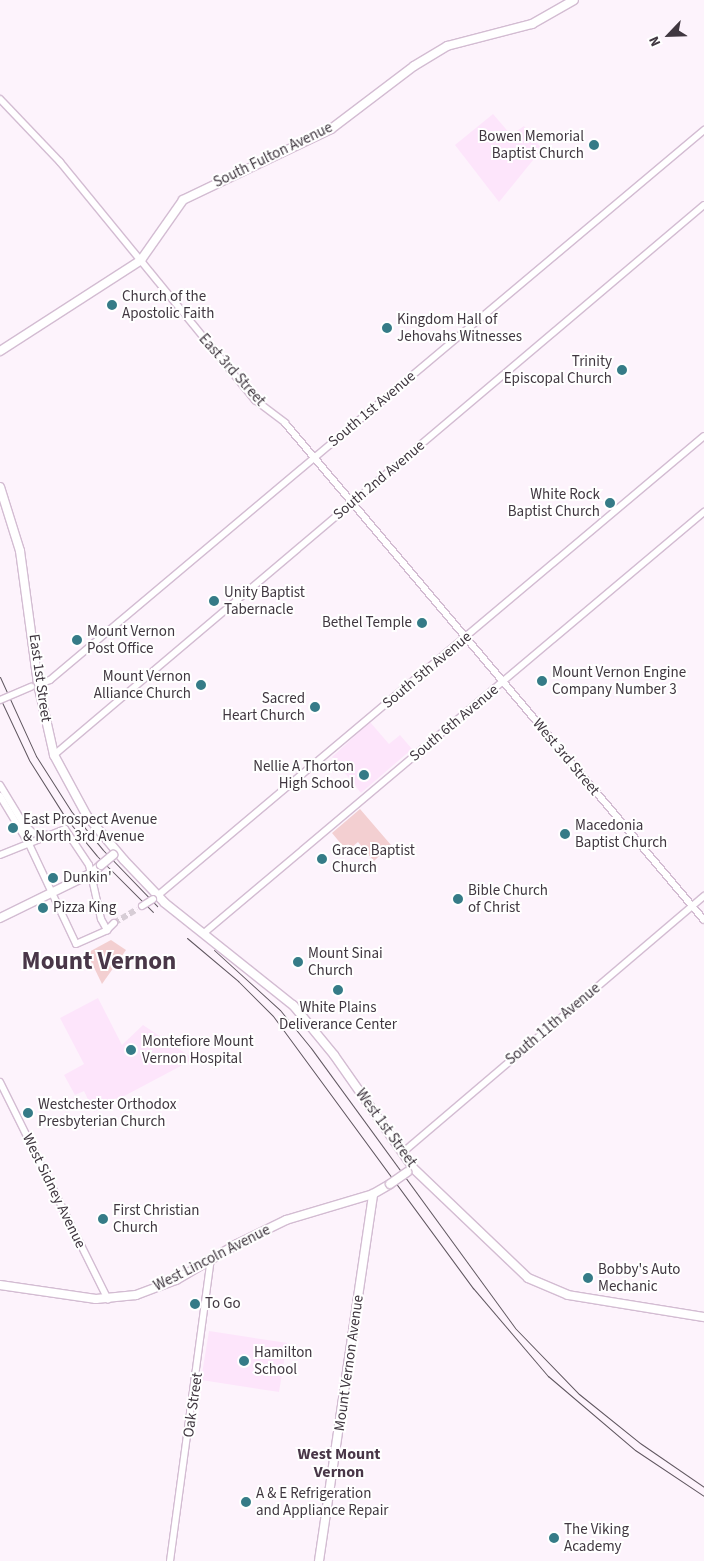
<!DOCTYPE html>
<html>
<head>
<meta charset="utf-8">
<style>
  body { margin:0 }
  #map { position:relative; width:704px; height:1561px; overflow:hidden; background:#fdf3fc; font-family:"Source Sans 3",sans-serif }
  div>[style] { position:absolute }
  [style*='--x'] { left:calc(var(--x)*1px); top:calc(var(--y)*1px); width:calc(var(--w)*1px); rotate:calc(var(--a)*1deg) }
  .built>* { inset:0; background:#fde5fb }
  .green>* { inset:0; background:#f3cfd1 }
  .minor-tunnel>* { height:6px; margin-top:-3px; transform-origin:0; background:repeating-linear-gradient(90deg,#d7cdd6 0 6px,transparent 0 9px) }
  .roads { filter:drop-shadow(1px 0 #d3bcd2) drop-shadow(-1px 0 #d3bcd2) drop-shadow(0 1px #d3bcd2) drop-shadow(0 -1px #d3bcd2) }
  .minor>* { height:6px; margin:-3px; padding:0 3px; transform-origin:3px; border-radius:3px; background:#fff }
  .major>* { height:8px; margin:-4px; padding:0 4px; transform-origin:4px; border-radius:4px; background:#fff }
  .rail>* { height:1px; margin:-0.5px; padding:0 0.5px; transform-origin:0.5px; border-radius:0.5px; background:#5f565f }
  .bridges { filter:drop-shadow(1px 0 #d3bcd2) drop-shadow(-1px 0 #d3bcd2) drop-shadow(0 1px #d3bcd2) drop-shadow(0 -1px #d3bcd2) }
  .minor-bridge>* { height:6px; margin:-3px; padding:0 3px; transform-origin:3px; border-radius:3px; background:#fff }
  .major-bridge>* { height:8px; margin:-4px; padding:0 4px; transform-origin:4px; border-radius:4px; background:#fff }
  .dots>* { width:14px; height:14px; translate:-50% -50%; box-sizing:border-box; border:2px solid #fff; border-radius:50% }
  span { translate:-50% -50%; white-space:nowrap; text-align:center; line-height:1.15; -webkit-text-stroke:4px #fff; paint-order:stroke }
  .poi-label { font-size:15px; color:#403740 }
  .right { translate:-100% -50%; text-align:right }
  .left { translate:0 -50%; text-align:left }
  .street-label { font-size:15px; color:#403740 }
  .neighbourhood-label { font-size:16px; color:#493748; font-weight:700 }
  .town-label { font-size:25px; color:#493748; font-weight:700 }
  .north { position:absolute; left:644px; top:10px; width:50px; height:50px; -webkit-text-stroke:4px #fff; paint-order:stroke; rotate:246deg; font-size:14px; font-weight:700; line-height:20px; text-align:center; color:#403740 }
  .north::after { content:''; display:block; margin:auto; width:18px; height:22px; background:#403740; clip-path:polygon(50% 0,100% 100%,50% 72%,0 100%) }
</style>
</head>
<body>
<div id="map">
  <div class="built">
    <i style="clip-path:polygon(493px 114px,511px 135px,524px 126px,542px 149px,499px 202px,455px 145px)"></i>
    <i style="clip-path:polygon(370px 722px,389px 744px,400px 735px,412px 749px,361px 793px,332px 757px)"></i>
    <i style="clip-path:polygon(98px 998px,122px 1045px,143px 1025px,194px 1059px,94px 1112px,84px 1091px,75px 1095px,64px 1075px,84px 1064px,60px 1018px)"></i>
    <i style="clip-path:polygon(209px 1331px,287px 1343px,279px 1392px,201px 1380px)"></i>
  </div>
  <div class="green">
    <i style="clip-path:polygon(360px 809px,391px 845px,374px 861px,358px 842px,347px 851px,332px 833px)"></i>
    <i style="clip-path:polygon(111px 940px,126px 950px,102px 984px,87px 953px)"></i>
  </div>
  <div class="minor-tunnel">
    <i style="--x:114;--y:923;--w:27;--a:-31"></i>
  </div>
  <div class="roads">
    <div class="minor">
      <i style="--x:0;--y:99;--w:87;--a:46.4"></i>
      <i style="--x:60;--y:162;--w:308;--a:50.7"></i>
      <i style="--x:255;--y:400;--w:38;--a:37"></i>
      <i style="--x:285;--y:423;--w:650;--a:49.87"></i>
      <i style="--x:35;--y:686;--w:16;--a:-22"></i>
      <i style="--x:50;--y:680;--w:855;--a:-40.06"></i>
      <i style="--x:54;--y:755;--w:851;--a:-40.24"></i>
      <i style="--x:0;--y:785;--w:44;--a:58.8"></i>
      <i style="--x:23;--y:823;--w:14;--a:73"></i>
      <i style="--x:0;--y:796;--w:56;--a:58.9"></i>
      <i style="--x:29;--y:844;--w:110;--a:64.8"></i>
      <i style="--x:76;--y:944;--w:34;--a:-24"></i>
      <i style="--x:107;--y:930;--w:10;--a:-45"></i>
      <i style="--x:24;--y:824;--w:13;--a:45"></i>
      <i style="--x:33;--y:833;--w:15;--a:8"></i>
      <i style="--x:0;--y:855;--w:70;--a:-21.8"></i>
      <i style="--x:65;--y:829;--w:43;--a:56.3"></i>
      <i style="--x:89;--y:865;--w:55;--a:77.5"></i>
      <i style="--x:101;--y:919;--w:13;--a:61"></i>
      <i style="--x:156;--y:897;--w:716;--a:-40.07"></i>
      <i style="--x:204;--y:933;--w:654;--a:-40.1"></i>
      <i style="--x:0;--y:1082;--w:243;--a:63.6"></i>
      <i style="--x:402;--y:1153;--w:397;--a:-40.4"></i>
      <i style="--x:170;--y:1561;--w:306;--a:-82.3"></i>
    </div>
    <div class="major">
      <i style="--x:0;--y:351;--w:168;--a:-32.8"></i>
      <i style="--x:141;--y:260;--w:73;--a:-55"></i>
      <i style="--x:183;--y:200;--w:164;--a:-25.6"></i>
      <i style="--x:331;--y:129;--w:104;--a:-37.2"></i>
      <i style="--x:414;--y:66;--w:39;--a:-31"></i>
      <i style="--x:447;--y:46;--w:88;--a:-14.5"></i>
      <i style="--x:532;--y:24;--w:48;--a:-29.7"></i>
      <i style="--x:0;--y:487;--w:67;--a:72.6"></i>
      <i style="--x:20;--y:551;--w:134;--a:82.3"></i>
      <i style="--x:38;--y:684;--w:73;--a:77.3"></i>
      <i style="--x:54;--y:755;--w:69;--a:61.6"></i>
      <i style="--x:87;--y:816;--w:57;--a:49.9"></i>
      <i style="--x:124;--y:860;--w:59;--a:46.4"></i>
      <i style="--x:165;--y:903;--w:164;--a:38.6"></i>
      <i style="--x:293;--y:1005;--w:65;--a:50.6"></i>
      <i style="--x:334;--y:1055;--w:138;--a:55"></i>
      <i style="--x:413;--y:1168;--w:159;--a:43.7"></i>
      <i style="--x:528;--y:1278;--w:43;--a:23"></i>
      <i style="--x:568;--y:1295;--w:138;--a:9.2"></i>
      <i style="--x:0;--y:918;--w:102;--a:-26.1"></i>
      <i style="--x:92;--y:873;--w:12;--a:-42"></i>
      <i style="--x:0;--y:1285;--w:97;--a:8.3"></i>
      <i style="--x:96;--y:1299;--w:40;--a:-5.7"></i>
      <i style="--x:136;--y:1295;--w:43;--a:-20.6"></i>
      <i style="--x:176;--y:1280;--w:71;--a:-30.5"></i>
      <i style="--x:237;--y:1244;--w:55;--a:-26.1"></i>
      <i style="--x:286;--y:1220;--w:91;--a:-16.6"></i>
      <i style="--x:373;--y:1194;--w:20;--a:-30"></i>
      <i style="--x:319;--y:1561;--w:371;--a:-81.6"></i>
    </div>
  </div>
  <div class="rail">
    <i style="--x:0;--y:677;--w:87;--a:65.5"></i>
    <i style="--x:36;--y:756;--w:65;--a:57.5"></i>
    <i style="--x:71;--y:811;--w:50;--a:50.6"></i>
    <i style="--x:103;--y:850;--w:78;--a:46"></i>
    <i style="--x:0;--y:698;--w:68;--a:64.9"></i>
    <i style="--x:29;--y:760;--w:67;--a:57.7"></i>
    <i style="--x:65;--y:817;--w:50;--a:50.6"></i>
    <i style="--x:97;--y:856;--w:79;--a:45"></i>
    <i style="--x:187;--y:938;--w:67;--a:40.1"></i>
    <i style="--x:238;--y:981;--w:49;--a:45"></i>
    <i style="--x:273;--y:1016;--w:338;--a:53.7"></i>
    <i style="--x:473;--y:1288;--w:116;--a:49.6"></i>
    <i style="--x:548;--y:1376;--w:114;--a:40.4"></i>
    <i style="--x:635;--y:1450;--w:83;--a:33.7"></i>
    <i style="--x:214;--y:950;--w:89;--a:42.3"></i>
    <i style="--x:280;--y:1010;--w:49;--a:50.8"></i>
    <i style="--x:311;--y:1048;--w:346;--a:53.9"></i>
    <i style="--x:515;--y:1328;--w:92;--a:45.9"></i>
    <i style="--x:579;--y:1394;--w:78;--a:38.8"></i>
    <i style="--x:640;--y:1443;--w:78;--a:34.5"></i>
  </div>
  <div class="bridges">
    <div class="minor-bridge">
      <i style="--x:0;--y:700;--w:34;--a:-23"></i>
      <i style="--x:142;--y:906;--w:13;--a:-32"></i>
    </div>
    <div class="major-bridge">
      <i style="--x:101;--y:865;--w:16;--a:-40"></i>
      <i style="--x:390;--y:1184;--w:21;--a:-35"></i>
    </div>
  </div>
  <div class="dots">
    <i style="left:594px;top:145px;background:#357b87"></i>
    <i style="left:112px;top:305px;background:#357b87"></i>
    <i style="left:387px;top:328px;background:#357b87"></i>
    <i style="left:622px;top:370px;background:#357b87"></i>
    <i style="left:610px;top:503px;background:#357b87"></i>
    <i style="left:214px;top:601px;background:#357b87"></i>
    <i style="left:422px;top:623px;background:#357b87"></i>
    <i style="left:77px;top:640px;background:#357b87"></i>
    <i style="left:542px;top:681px;background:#357b87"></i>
    <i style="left:201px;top:685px;background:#357b87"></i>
    <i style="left:315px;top:707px;background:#357b87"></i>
    <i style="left:364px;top:775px;background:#357b87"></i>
    <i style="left:13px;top:828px;background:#357b87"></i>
    <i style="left:565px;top:834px;background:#357b87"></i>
    <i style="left:322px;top:859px;background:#357b87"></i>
    <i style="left:53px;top:878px;background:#357b87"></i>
    <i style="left:458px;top:899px;background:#357b87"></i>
    <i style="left:43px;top:908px;background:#357b87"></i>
    <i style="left:298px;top:962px;background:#357b87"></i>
    <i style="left:338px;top:990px;background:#357b87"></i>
    <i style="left:131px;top:1050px;background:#357b87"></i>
    <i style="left:28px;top:1113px;background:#357b87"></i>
    <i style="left:103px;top:1219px;background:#357b87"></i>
    <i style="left:588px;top:1278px;background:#357b87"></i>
    <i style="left:195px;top:1304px;background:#357b87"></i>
    <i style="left:244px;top:1361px;background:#357b87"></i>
    <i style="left:246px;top:1502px;background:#357b87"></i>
    <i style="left:554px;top:1538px;background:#357b87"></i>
  </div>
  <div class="poi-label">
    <span class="right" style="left:584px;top:145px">Bowen Memorial<br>Baptist Church</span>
    <span class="left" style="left:122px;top:305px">Church of the<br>Apostolic Faith</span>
    <span class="left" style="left:397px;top:328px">Kingdom Hall of<br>Jehovahs Witnesses</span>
    <span class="right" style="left:612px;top:370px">Trinity<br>Episcopal Church</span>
    <span class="right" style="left:600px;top:503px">White Rock<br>Baptist Church</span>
    <span class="left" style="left:224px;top:601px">Unity Baptist<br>Tabernacle</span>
    <span class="right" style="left:412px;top:623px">Bethel Temple</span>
    <span class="left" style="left:87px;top:640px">Mount Vernon<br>Post Office</span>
    <span class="left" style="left:552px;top:681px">Mount Vernon Engine<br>Company Number 3</span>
    <span class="right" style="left:191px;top:685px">Mount Vernon<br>Alliance Church</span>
    <span class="right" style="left:305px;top:707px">Sacred<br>Heart Church</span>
    <span class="right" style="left:354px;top:775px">Nellie A Thorton<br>High School</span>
    <span class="left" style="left:23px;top:828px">East Prospect Avenue<br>&amp; North 3rd Avenue</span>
    <span class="left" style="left:575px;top:834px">Macedonia<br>Baptist Church</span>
    <span class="left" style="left:332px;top:859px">Grace Baptist<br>Church</span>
    <span class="left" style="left:63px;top:878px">Dunkin'</span>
    <span class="left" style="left:468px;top:899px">Bible Church<br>of Christ</span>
    <span class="left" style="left:53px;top:908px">Pizza King</span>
    <span class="left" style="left:308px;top:962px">Mount Sinai<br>Church</span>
    <span style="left:338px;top:1016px">White Plains<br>Deliverance Center</span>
    <span class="left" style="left:142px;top:1050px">Montefiore Mount<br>Vernon Hospital</span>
    <span class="left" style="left:38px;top:1113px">Westchester Orthodox<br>Presbyterian Church</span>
    <span class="left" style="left:113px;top:1219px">First Christian<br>Church</span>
    <span class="left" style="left:598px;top:1278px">Bobby's Auto<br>Mechanic</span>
    <span class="left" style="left:205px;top:1304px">To Go</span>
    <span class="left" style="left:254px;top:1361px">Hamilton<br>School</span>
    <span class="left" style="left:256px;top:1502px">A &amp; E Refrigeration<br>and Appliance Repair</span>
    <span class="left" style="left:564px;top:1538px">The Viking<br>Academy</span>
  </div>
  <div class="street-label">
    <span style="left:273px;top:155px;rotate:-26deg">South Fulton Avenue</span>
    <span style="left:232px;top:370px;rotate:48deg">East 3rd Street</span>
    <span style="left:372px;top:409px;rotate:-40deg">South 1st Avenue</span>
    <span style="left:379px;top:480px;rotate:-40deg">South 2nd Avenue</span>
    <span style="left:427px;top:670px;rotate:-40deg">South 5th Avenue</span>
    <span style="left:40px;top:678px;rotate:82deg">East 1st Street</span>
    <span style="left:454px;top:723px;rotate:-40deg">South 6th Avenue</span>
    <span style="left:566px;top:757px;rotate:50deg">West 3rd Street</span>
    <span style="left:553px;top:1024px;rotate:-40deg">South 11th Avenue</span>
    <span style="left:386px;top:1128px;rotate:54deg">West 1st Street</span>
    <span style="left:54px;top:1191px;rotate:64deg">West Sidney Avenue</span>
    <span style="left:212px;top:1258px;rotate:-27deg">West Lincoln Avenue</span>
    <span style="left:349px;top:1363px;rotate:-82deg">Mount Vernon Avenue</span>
    <span style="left:193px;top:1405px;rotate:-82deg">Oak Street</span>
  </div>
  <div class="neighbourhood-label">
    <span style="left:339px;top:1463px">West Mount<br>Vernon</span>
  </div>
  <div class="town-label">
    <span style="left:99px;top:961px">Mount Vernon</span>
  </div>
  <div class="north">N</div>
</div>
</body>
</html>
